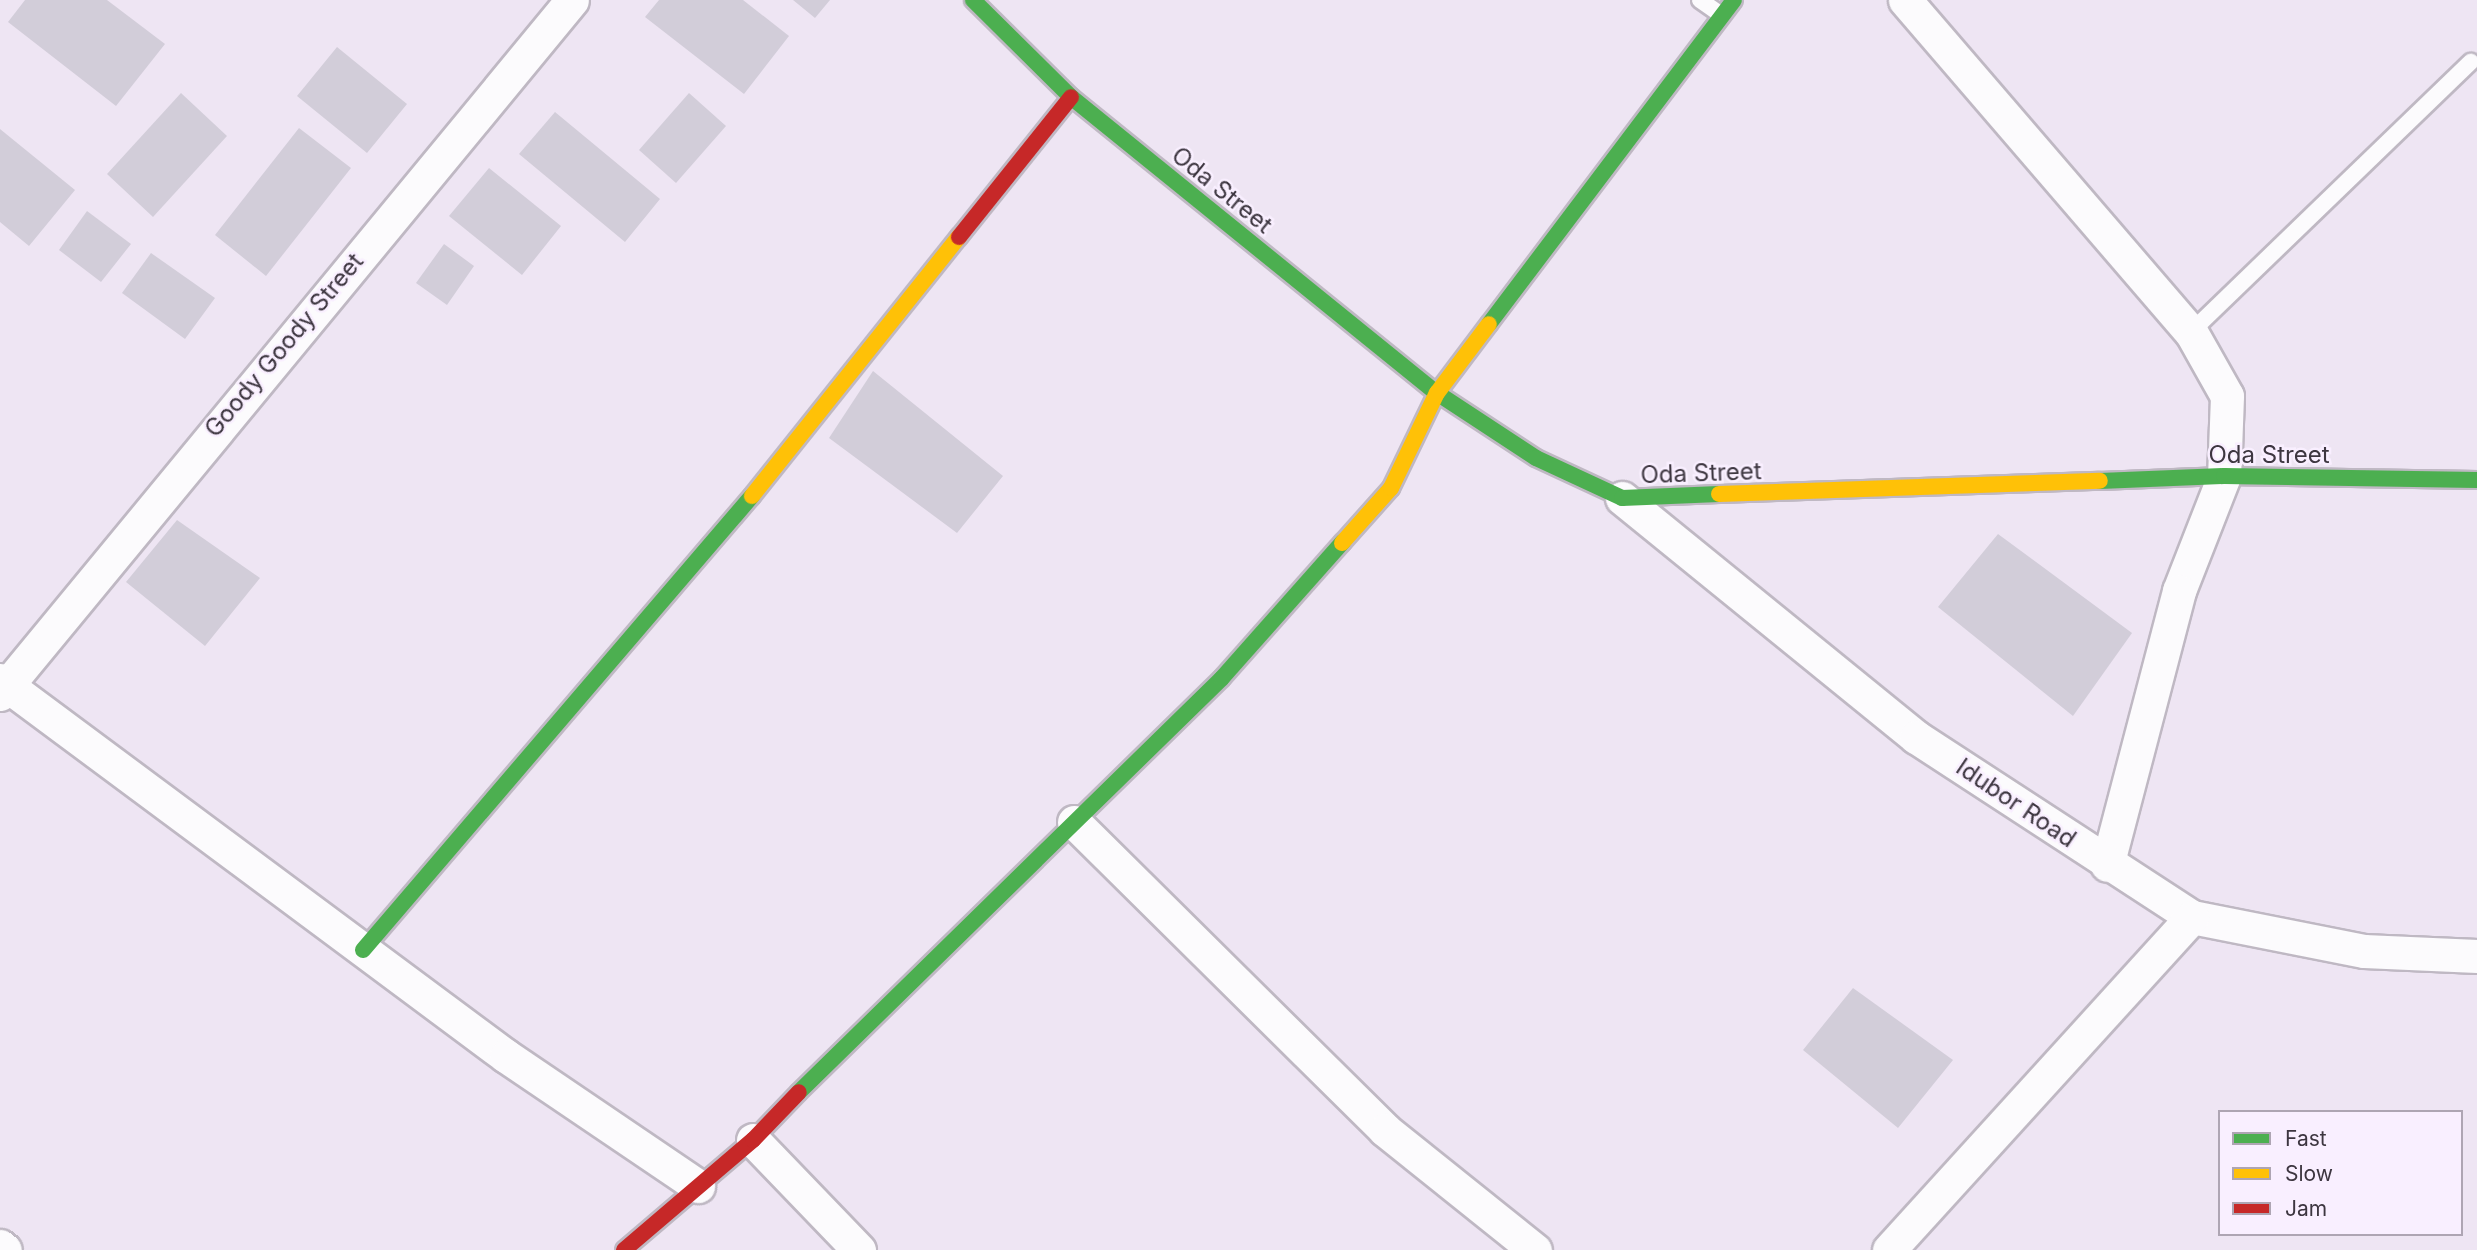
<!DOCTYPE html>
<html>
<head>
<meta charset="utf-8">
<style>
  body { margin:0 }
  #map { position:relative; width:2477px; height:1250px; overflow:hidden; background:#eee5f3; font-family:Inter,sans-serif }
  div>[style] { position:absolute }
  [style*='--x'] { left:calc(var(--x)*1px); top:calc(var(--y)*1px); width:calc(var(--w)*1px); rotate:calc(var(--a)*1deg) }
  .building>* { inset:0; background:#d2cdd9 }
  .roads { filter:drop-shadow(2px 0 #bfb8c3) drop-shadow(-2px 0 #bfb8c3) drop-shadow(0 2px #bfb8c3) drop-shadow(0 -2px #bfb8c3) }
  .lane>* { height:16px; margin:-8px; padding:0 8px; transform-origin:8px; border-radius:8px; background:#fcfbfd }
  .street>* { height:33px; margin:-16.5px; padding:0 16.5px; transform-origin:16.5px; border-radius:16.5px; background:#fcfbfd }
  .fast>* { height:16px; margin:-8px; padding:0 8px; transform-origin:8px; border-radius:8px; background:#4caf50 }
  .slow>* { height:16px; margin:-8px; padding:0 8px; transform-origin:8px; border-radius:8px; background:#ffc107 }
  .jam>* { height:16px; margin:-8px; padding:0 8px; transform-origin:8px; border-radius:8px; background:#c62828 }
  span { translate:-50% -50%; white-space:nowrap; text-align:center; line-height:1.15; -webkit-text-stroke:5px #f9efff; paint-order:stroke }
  .street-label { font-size:24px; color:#3d3640 }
  .legend { position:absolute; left:2218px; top:1110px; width:245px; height:126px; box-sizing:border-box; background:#f9efff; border:2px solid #aea5b3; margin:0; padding:9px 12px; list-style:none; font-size:21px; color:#3d3640 }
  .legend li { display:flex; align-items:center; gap:14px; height:35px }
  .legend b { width:35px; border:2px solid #aea5b3 }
</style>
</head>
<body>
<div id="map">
  <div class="building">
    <i style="clip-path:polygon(25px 0,107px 0,165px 44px,116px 106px,8px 22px)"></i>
    <i style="clip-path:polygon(659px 0,743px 0,789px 36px,744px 94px,645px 17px)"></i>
    <i style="clip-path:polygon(793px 0,830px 0,815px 18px)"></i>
    <i style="clip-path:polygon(337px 47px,407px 104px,367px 153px,297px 96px)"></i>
    <i style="clip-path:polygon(181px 93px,227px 136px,153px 217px,107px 174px)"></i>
    <i style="clip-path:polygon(689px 93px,726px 126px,676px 183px,639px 150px)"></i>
    <i style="clip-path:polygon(555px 112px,660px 199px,625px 242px,519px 154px)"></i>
    <i style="clip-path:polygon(299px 128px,351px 168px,266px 276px,215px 235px)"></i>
    <i style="clip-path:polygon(0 129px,75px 190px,29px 246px,0 222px)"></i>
    <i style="clip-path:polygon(489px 168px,561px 226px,522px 275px,449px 216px)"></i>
    <i style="clip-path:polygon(87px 211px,131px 244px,101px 282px,59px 250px)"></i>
    <i style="clip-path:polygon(444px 244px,474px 266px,447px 305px,416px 283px)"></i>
    <i style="clip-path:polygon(151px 253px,215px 298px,185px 339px,122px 293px)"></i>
    <i style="clip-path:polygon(873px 371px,1003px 476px,957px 533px,829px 438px)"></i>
    <i style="clip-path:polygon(177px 520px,260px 578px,205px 646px,126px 582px)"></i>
    <i style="clip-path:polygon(1998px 534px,2132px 633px,2073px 716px,1938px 607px)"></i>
    <i style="clip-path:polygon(1853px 988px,1953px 1060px,1898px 1128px,1803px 1050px)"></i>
  </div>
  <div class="roads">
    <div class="lane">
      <i style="--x:1700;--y:0;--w:24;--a:35"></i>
      <i style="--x:2191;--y:332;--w:389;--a:-44"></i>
    </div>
    <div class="street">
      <i style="--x:1905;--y:0;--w:438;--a:49.3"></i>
      <i style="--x:2191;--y:332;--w:73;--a:60.6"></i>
      <i style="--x:2227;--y:396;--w:80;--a:92.1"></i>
      <i style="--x:2224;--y:476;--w:123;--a:111.4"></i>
      <i style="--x:2179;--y:591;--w:283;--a:104.7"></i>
      <i style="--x:1622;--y:498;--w:379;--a:39.1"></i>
      <i style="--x:1916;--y:737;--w:330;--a:33.1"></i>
      <i style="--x:2192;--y:917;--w:175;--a:11.2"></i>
      <i style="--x:2364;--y:951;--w:113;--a:2.5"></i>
      <i style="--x:0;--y:680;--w:630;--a:36.62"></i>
      <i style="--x:506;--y:1056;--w:232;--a:34.1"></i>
      <i style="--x:0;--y:694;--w:899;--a:-50.5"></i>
      <i style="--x:1074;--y:822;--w:438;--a:44.7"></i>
      <i style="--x:1385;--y:1130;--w:192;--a:38.7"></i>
      <i style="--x:753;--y:1140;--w:153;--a:46.1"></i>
      <i style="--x:0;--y:1246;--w:6;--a:39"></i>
      <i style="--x:1889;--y:1250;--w:450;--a:-47.7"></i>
    </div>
    <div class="fast">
      <i style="--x:973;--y:0;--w:138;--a:44.7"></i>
      <i style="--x:1071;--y:97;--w:471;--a:39"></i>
      <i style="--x:1437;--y:393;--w:118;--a:33.3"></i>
      <i style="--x:1536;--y:458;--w:95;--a:24.9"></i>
      <i style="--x:1622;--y:498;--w:97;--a:-2.4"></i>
      <i style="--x:1489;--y:324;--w:406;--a:-52.9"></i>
      <i style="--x:2100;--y:481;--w:124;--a:-2.3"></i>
      <i style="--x:2224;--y:476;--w:253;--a:0.9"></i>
      <i style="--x:363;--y:950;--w:598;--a:-49.41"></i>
      <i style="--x:799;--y:1092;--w:592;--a:-44.38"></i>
      <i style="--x:1222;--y:678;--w:181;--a:-48.4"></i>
    </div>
    <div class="slow">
      <i style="--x:1719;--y:494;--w:381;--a:-2"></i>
      <i style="--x:752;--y:496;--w:332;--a:-51.4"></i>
      <i style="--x:1342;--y:543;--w:74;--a:-48.3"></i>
      <i style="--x:1391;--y:488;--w:106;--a:-64.2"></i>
      <i style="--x:1437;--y:393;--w:86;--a:-53"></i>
    </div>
    <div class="jam">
      <i style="--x:959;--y:237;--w:179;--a:-51.3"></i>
      <i style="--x:624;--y:1250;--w:170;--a:-40.5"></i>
      <i style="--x:753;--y:1140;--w:66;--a:-46.2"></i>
    </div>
  </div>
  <div class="street-label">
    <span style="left:1222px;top:190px;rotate:39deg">Oda Street</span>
    <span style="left:284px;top:345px;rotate:-50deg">Goody Goody Street</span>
    <span style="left:2269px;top:455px">Oda Street</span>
    <span style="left:1701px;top:473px;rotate:-2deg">Oda Street</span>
    <span style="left:2016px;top:803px;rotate:34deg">Idubor Road</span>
  </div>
  <ul class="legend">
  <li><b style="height:9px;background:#4caf50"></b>Fast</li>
  <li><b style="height:9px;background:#ffc107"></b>Slow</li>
  <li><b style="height:9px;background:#c62828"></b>Jam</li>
  </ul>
</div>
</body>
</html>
